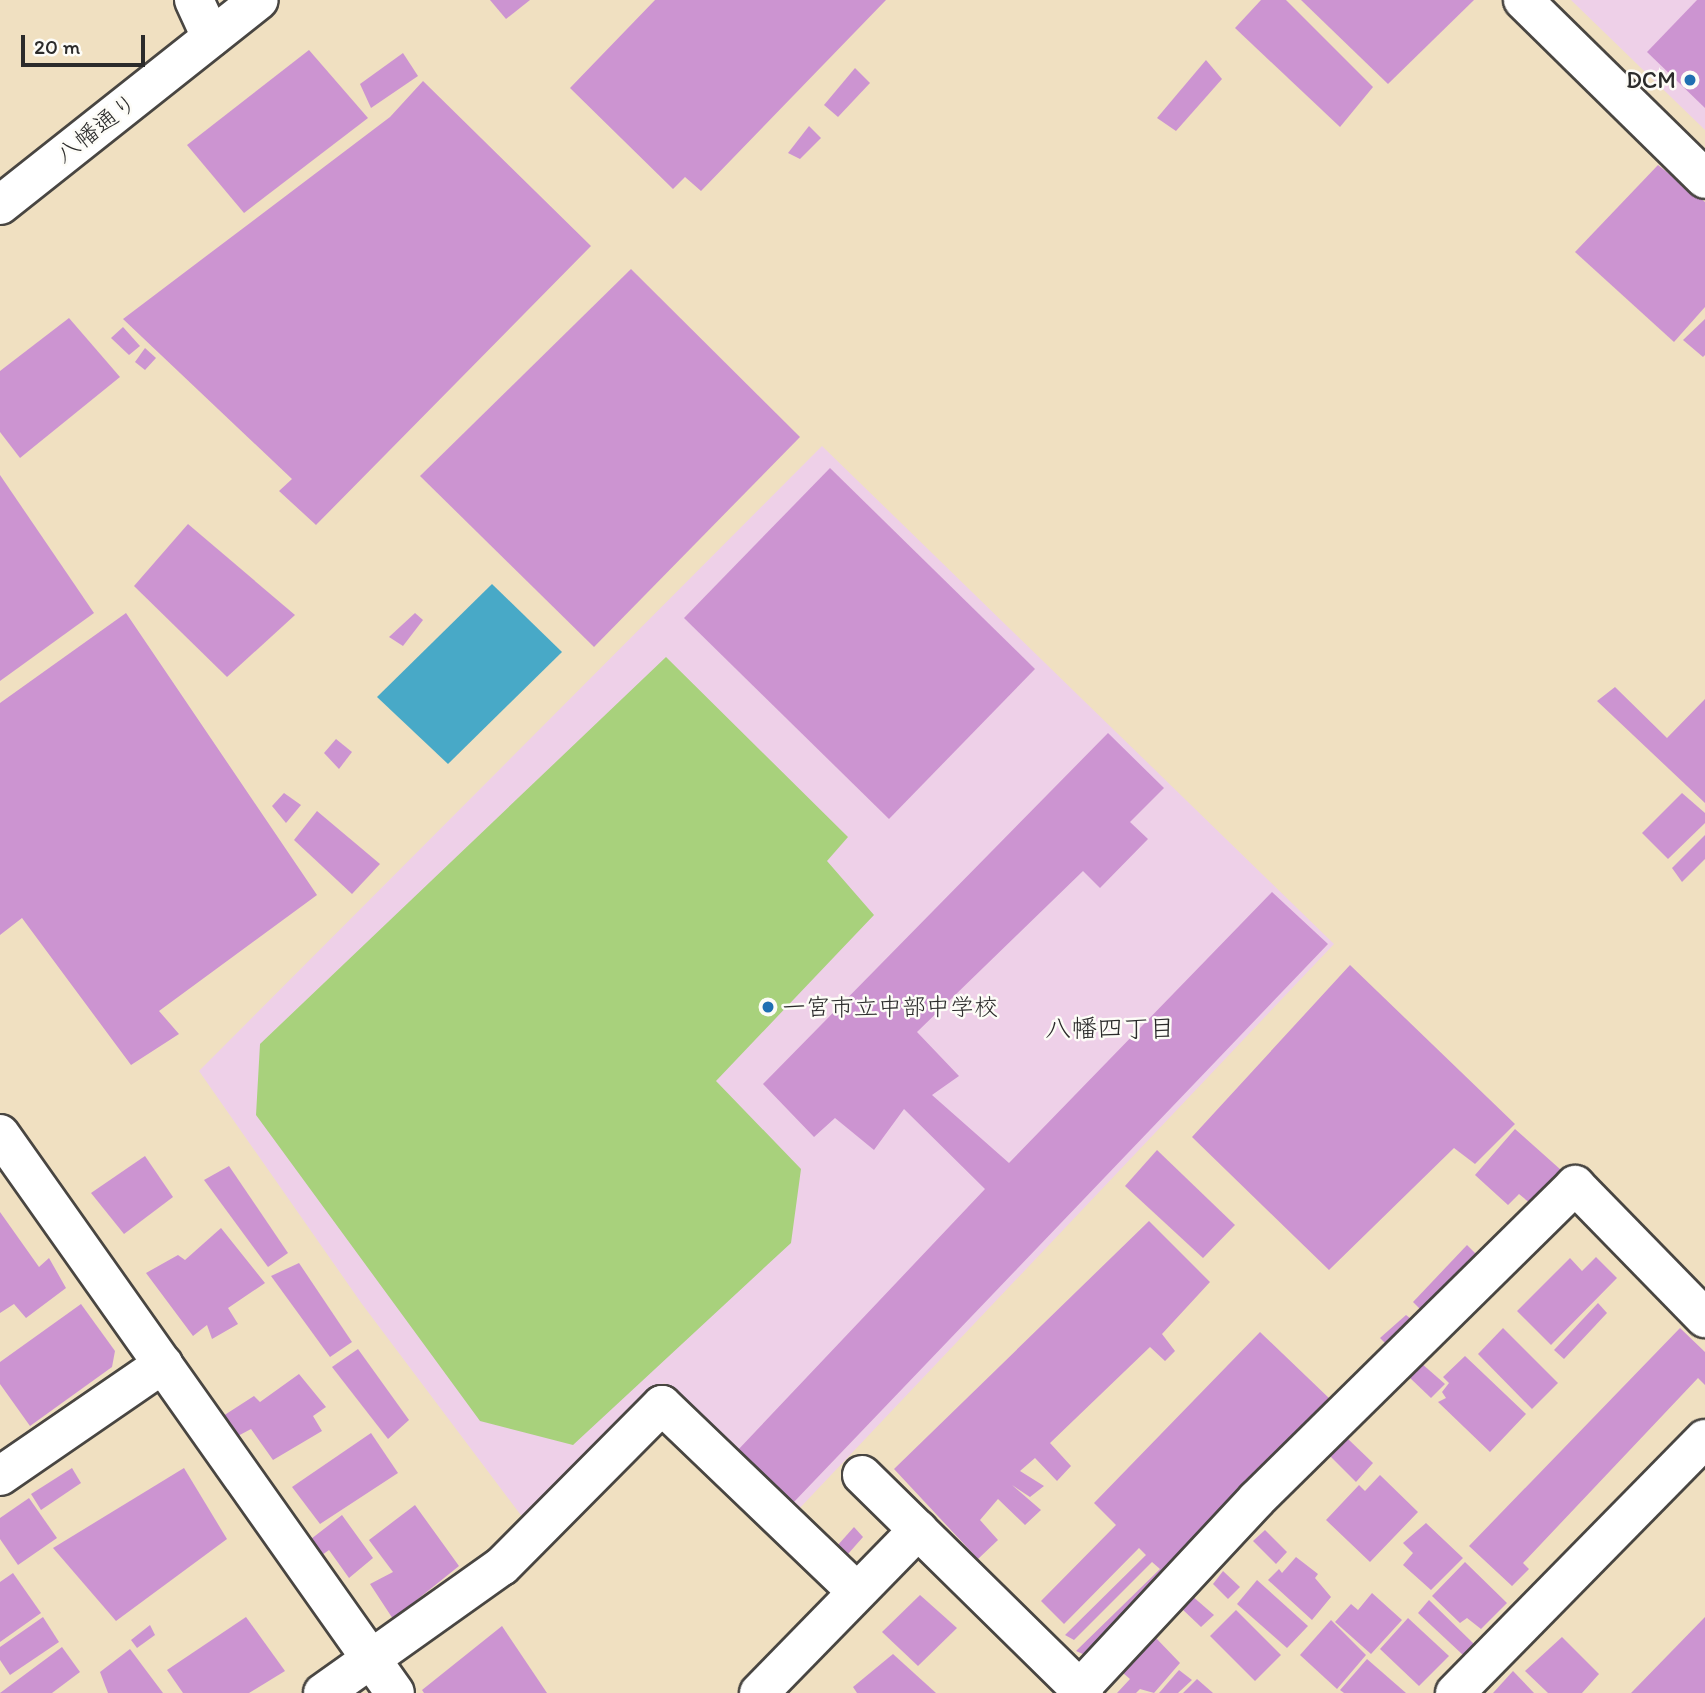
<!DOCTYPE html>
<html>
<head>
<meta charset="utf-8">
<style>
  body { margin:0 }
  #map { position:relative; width:1705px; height:1693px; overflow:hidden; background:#f0e0c1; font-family:Itim,"Klee One",sans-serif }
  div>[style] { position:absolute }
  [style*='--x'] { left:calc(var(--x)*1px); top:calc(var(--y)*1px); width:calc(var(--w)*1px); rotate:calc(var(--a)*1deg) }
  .built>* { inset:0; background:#eed0e8 }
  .green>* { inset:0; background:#a8d17c }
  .water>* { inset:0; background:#48a9c7 }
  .building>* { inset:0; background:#cc94d1 }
  .roads { filter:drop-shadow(2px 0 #494642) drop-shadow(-2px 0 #494642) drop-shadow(0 2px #494642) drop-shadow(0 -2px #494642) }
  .minor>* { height:38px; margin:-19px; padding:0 19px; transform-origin:19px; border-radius:19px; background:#fff }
  .dots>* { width:19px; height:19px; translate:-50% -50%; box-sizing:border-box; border:4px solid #fdfcf7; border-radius:50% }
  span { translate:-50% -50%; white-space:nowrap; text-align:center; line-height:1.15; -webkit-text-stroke:5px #fdfcf7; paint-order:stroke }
  .poi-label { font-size:24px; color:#2b2b2b }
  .right { translate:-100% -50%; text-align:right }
  .left { translate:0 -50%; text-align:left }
  .street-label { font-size:24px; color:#2b2b2b }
  .neighbourhood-label { font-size:26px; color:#2b2b2b }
  .scale { position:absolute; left:21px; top:35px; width:124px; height:32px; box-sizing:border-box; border:4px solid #2b2b2b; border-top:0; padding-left:9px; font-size:21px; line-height:24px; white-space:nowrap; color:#2b2b2b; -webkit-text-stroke:5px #fdfcf7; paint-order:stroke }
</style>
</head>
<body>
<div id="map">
  <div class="built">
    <i style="clip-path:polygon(1571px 0,1705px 0,1705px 130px)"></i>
    <i style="clip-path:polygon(822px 446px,1334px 944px,796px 1512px,664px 1383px,526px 1522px,362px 1304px,199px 1071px)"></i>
  </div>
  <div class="green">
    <i style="clip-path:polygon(666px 657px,848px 837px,827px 861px,874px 915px,716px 1081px,801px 1169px,791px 1243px,573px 1445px,480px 1421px,256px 1115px,260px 1044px)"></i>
  </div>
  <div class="water">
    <i style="clip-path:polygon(492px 584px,562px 652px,448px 764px,377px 697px)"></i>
  </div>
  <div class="building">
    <i style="clip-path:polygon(490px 0,530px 0,506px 19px)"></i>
    <i style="clip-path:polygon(655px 0,886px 0,701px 191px,685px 177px,673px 189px,570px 88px)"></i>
    <i style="clip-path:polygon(1261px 0,1286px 0,1373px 87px,1340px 127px,1235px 28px)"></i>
    <i style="clip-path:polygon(1301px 0,1474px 0,1388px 84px)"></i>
    <i style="clip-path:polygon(1697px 0,1705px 0,1705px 108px,1647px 52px)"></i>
    <i style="clip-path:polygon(309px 50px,368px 118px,244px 213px,187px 145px)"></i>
    <i style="clip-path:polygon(403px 53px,418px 76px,371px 108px,360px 84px)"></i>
    <i style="clip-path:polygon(1206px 60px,1222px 79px,1176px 131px,1157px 118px)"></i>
    <i style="clip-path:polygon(855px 68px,870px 83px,838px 117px,824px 105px)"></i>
    <i style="clip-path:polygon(423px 81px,591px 246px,316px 525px,279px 491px,292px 479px,123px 319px,390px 117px)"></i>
    <i style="clip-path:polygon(809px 126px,821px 138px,800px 159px,788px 153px)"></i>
    <i style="clip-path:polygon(1658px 165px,1705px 202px,1705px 307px,1674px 342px,1575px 252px)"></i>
    <i style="clip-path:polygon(631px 269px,800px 437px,594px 647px,420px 476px)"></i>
    <i style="clip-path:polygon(69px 318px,120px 377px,20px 458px,0 432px,0 371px)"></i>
    <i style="clip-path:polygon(1705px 319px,1705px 355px,1703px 357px,1683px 340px)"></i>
    <i style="clip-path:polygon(123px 327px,140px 346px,129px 355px,111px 338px)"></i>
    <i style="clip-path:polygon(145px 348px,156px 358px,145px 370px,135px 362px)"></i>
    <i style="clip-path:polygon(830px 468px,1035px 669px,889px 819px,684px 618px)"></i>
    <i style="clip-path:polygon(0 475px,94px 613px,0 681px)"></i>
    <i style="clip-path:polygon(188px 524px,295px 615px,227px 677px,134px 586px)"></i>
    <i style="clip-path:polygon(126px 613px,317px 895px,159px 1011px,179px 1034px,131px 1065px,22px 918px,0 935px,0 703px)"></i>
    <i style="clip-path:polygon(415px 613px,423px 620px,403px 646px,389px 637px)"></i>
    <i style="clip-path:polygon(1615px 687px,1667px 738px,1705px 699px,1705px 803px,1597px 701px)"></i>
    <i style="clip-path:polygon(1108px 733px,1164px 788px,1130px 822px,1148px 839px,1100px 888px,1083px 871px,917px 1032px,959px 1076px,932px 1095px,1009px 1163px,1272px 892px,1328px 944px,792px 1504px,737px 1451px,985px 1189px,904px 1109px,874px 1150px,835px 1118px,814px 1137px,763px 1084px)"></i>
    <i style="clip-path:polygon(336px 739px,352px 752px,339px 769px,324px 753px)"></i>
    <i style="clip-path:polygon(284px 793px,301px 805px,286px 823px,272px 806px)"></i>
    <i style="clip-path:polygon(1682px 793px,1705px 813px,1705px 823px,1668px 859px,1642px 833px)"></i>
    <i style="clip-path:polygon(317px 811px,380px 864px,352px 894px,294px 840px)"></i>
    <i style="clip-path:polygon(1705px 835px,1705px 859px,1682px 882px,1672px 868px)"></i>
    <i style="clip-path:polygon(1350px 965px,1515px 1124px,1475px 1164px,1454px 1148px,1329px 1270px,1192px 1137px)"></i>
    <i style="clip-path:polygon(1515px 1129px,1561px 1170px,1531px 1204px,1519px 1194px,1508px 1205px,1475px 1175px)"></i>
    <i style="clip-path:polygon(1157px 1150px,1235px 1225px,1203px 1258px,1125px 1186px)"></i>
    <i style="clip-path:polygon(145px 1156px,173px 1197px,124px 1234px,91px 1193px)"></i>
    <i style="clip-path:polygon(229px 1166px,288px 1253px,268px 1267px,204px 1180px)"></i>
    <i style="clip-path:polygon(0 1212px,39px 1267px,49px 1258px,66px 1288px,26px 1318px,14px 1304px,0 1313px)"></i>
    <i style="clip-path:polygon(1149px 1221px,1210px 1282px,1162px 1334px,1175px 1351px,1165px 1361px,1150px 1347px,1050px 1443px,1071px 1466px,1057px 1481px,1035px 1458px,1020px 1471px,1044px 1486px,1030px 1497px,1012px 1485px,1041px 1510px,1025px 1525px,998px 1499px,980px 1520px,998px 1540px,978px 1559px,894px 1469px)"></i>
    <i style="clip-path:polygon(221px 1228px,265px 1283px,228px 1308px,238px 1324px,212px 1339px,207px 1325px,193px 1336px,146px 1273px,178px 1255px,185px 1260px)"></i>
    <i style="clip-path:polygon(1467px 1245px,1477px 1255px,1423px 1312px,1413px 1302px)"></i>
    <i style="clip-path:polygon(1596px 1257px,1617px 1278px,1551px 1345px,1517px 1311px,1570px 1258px,1582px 1271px)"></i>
    <i style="clip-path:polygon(299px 1263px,352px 1342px,330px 1357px,271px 1276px)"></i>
    <i style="clip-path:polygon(1598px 1303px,1607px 1313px,1564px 1359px,1554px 1350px)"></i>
    <i style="clip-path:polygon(81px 1304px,115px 1351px,112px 1367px,30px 1426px,0 1384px,0 1362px)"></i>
    <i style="clip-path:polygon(1406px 1315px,1415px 1322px,1389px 1347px,1380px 1338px)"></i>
    <i style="clip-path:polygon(1503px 1328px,1558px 1383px,1532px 1409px,1478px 1354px)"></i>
    <i style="clip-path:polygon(1680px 1328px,1705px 1352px,1705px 1385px,1698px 1378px,1523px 1563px,1529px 1569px,1512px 1586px,1469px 1546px)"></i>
    <i style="clip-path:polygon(1260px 1332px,1331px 1400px,1167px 1576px,1085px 1655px,1076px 1651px,1160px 1569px,1152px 1562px,1074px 1640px,1065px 1635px,1146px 1555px,1139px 1548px,1064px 1624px,1041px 1601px,1116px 1525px,1094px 1503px)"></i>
    <i style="clip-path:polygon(358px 1349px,409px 1420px,388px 1439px,332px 1367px)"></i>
    <i style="clip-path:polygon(1465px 1356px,1526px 1414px,1490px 1452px,1438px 1402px,1446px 1398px,1442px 1392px,1449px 1383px,1443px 1377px)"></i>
    <i style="clip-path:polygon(1421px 1363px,1445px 1384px,1431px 1398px,1409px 1377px)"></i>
    <i style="clip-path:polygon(299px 1374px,326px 1407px,313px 1416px,322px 1431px,273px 1460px,251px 1429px,236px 1437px,223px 1416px,254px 1396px,260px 1402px)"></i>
    <i style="clip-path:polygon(371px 1433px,398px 1473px,320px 1524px,292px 1487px)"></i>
    <i style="clip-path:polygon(1347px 1438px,1373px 1463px,1356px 1482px,1330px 1456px)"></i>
    <i style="clip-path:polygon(72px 1468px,81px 1483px,41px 1510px,31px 1494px)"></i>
    <i style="clip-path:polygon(184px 1468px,227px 1539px,116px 1621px,53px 1548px)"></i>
    <i style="clip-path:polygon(1380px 1475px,1418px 1512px,1370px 1562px,1326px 1520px,1359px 1485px,1365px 1491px)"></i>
    <i style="clip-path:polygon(29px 1498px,57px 1538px,18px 1565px,0 1539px,0 1518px)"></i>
    <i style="clip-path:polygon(415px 1505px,459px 1566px,393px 1619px,370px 1584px,393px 1572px,369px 1540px)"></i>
    <i style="clip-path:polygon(342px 1515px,373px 1558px,349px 1578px,329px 1550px,322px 1555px,311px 1539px)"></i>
    <i style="clip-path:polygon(1426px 1523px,1463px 1558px,1431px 1590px,1403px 1565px,1413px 1553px,1403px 1543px)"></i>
    <i style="clip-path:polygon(854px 1527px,863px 1537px,848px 1554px,837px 1546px)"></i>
    <i style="clip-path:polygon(1265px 1530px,1287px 1552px,1276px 1564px,1253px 1541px)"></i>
    <i style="clip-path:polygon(1296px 1557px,1318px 1574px,1315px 1578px,1331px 1597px,1312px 1620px,1268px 1580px,1279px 1569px,1282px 1573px)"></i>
    <i style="clip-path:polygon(1465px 1562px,1507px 1603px,1481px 1629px,1467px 1618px,1460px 1623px,1432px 1596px)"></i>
    <i style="clip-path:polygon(1223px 1571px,1240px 1587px,1228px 1599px,1213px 1584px)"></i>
    <i style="clip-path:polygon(13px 1573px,41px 1613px,0 1642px,0 1582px)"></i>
    <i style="clip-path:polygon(1257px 1580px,1308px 1626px,1287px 1648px,1237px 1604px)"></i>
    <i style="clip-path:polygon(1372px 1593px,1402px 1620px,1371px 1654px,1335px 1622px,1351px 1604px,1358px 1610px)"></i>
    <i style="clip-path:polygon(920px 1595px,957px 1628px,918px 1666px,882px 1632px)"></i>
    <i style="clip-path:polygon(1191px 1595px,1214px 1615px,1201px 1627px,1180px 1607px)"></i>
    <i style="clip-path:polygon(1429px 1600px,1474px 1644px,1463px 1655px,1418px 1613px)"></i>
    <i style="clip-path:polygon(1236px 1610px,1281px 1655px,1255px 1681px,1210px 1636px)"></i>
    <i style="clip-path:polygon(43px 1617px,59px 1642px,10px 1675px,0 1660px,0 1647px)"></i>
    <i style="clip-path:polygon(246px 1617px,285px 1671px,249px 1693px,183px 1693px,167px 1670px)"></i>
    <i style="clip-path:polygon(1705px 1617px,1705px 1693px,1631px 1693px)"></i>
    <i style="clip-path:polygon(1408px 1618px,1449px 1656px,1419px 1686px,1380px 1649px)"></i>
    <i style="clip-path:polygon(1331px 1620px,1366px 1655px,1337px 1689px,1300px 1655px)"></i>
    <i style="clip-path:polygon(150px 1625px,155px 1635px,137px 1648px,131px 1640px)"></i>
    <i style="clip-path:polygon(502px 1626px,547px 1693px,424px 1693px,422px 1690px)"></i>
    <i style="clip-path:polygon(1155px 1637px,1180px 1663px,1154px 1693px,1140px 1689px,1136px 1693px,1117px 1693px,1130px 1679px,1123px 1673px)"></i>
    <i style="clip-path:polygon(1562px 1637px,1599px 1674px,1582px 1693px,1548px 1693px,1525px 1671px)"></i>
    <i style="clip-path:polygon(62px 1647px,80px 1672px,52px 1693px,0 1693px)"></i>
    <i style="clip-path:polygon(130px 1649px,163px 1693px,108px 1693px,100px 1672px)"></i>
    <i style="clip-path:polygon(893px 1654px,936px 1693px,857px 1693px,853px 1687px)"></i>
    <i style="clip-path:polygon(1367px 1659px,1406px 1693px,1344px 1693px,1340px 1690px)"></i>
    <i style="clip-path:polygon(1179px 1670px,1192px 1680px,1178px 1693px,1159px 1693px)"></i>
    <i style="clip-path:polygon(1513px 1671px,1534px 1693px,1493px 1693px)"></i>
    <i style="clip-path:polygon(1197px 1679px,1213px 1693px,1183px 1693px)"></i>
  </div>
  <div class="roads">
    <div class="minor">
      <i style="--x:194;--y:0;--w:41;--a:65.3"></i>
      <i style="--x:1523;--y:0;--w:255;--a:44.5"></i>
      <i style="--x:0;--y:205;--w:330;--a:-38.4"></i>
      <i style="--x:0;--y:1134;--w:684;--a:54.75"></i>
      <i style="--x:862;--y:1475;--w:311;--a:44.5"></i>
      <i style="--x:0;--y:1476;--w:198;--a:-34.5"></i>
      <i style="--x:323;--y:1693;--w:219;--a:-35.4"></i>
      <i style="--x:502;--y:1566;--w:227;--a:-45.2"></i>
      <i style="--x:662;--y:1405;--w:270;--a:43.8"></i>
      <i style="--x:759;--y:1693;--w:228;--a:-45.7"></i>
      <i style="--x:1076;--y:1693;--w:265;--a:-47"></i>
      <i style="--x:1257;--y:1499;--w:447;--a:-44.6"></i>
      <i style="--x:1575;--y:1185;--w:186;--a:45.7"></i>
      <i style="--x:1455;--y:1693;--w:356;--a:-45.5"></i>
    </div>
  </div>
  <div class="dots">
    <i style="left:1690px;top:80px;background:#1f6fb2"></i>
    <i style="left:768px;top:1007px;background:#1f6fb2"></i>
  </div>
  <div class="poi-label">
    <span class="right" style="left:1676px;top:80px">DCM</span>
    <span class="left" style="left:782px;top:1007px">一宮市立中部中学校</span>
  </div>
  <div class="street-label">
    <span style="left:96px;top:128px;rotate:-38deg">八幡通り</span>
  </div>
  <div class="neighbourhood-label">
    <span style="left:1110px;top:1029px">八幡四丁目</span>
  </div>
  <div class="scale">20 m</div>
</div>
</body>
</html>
